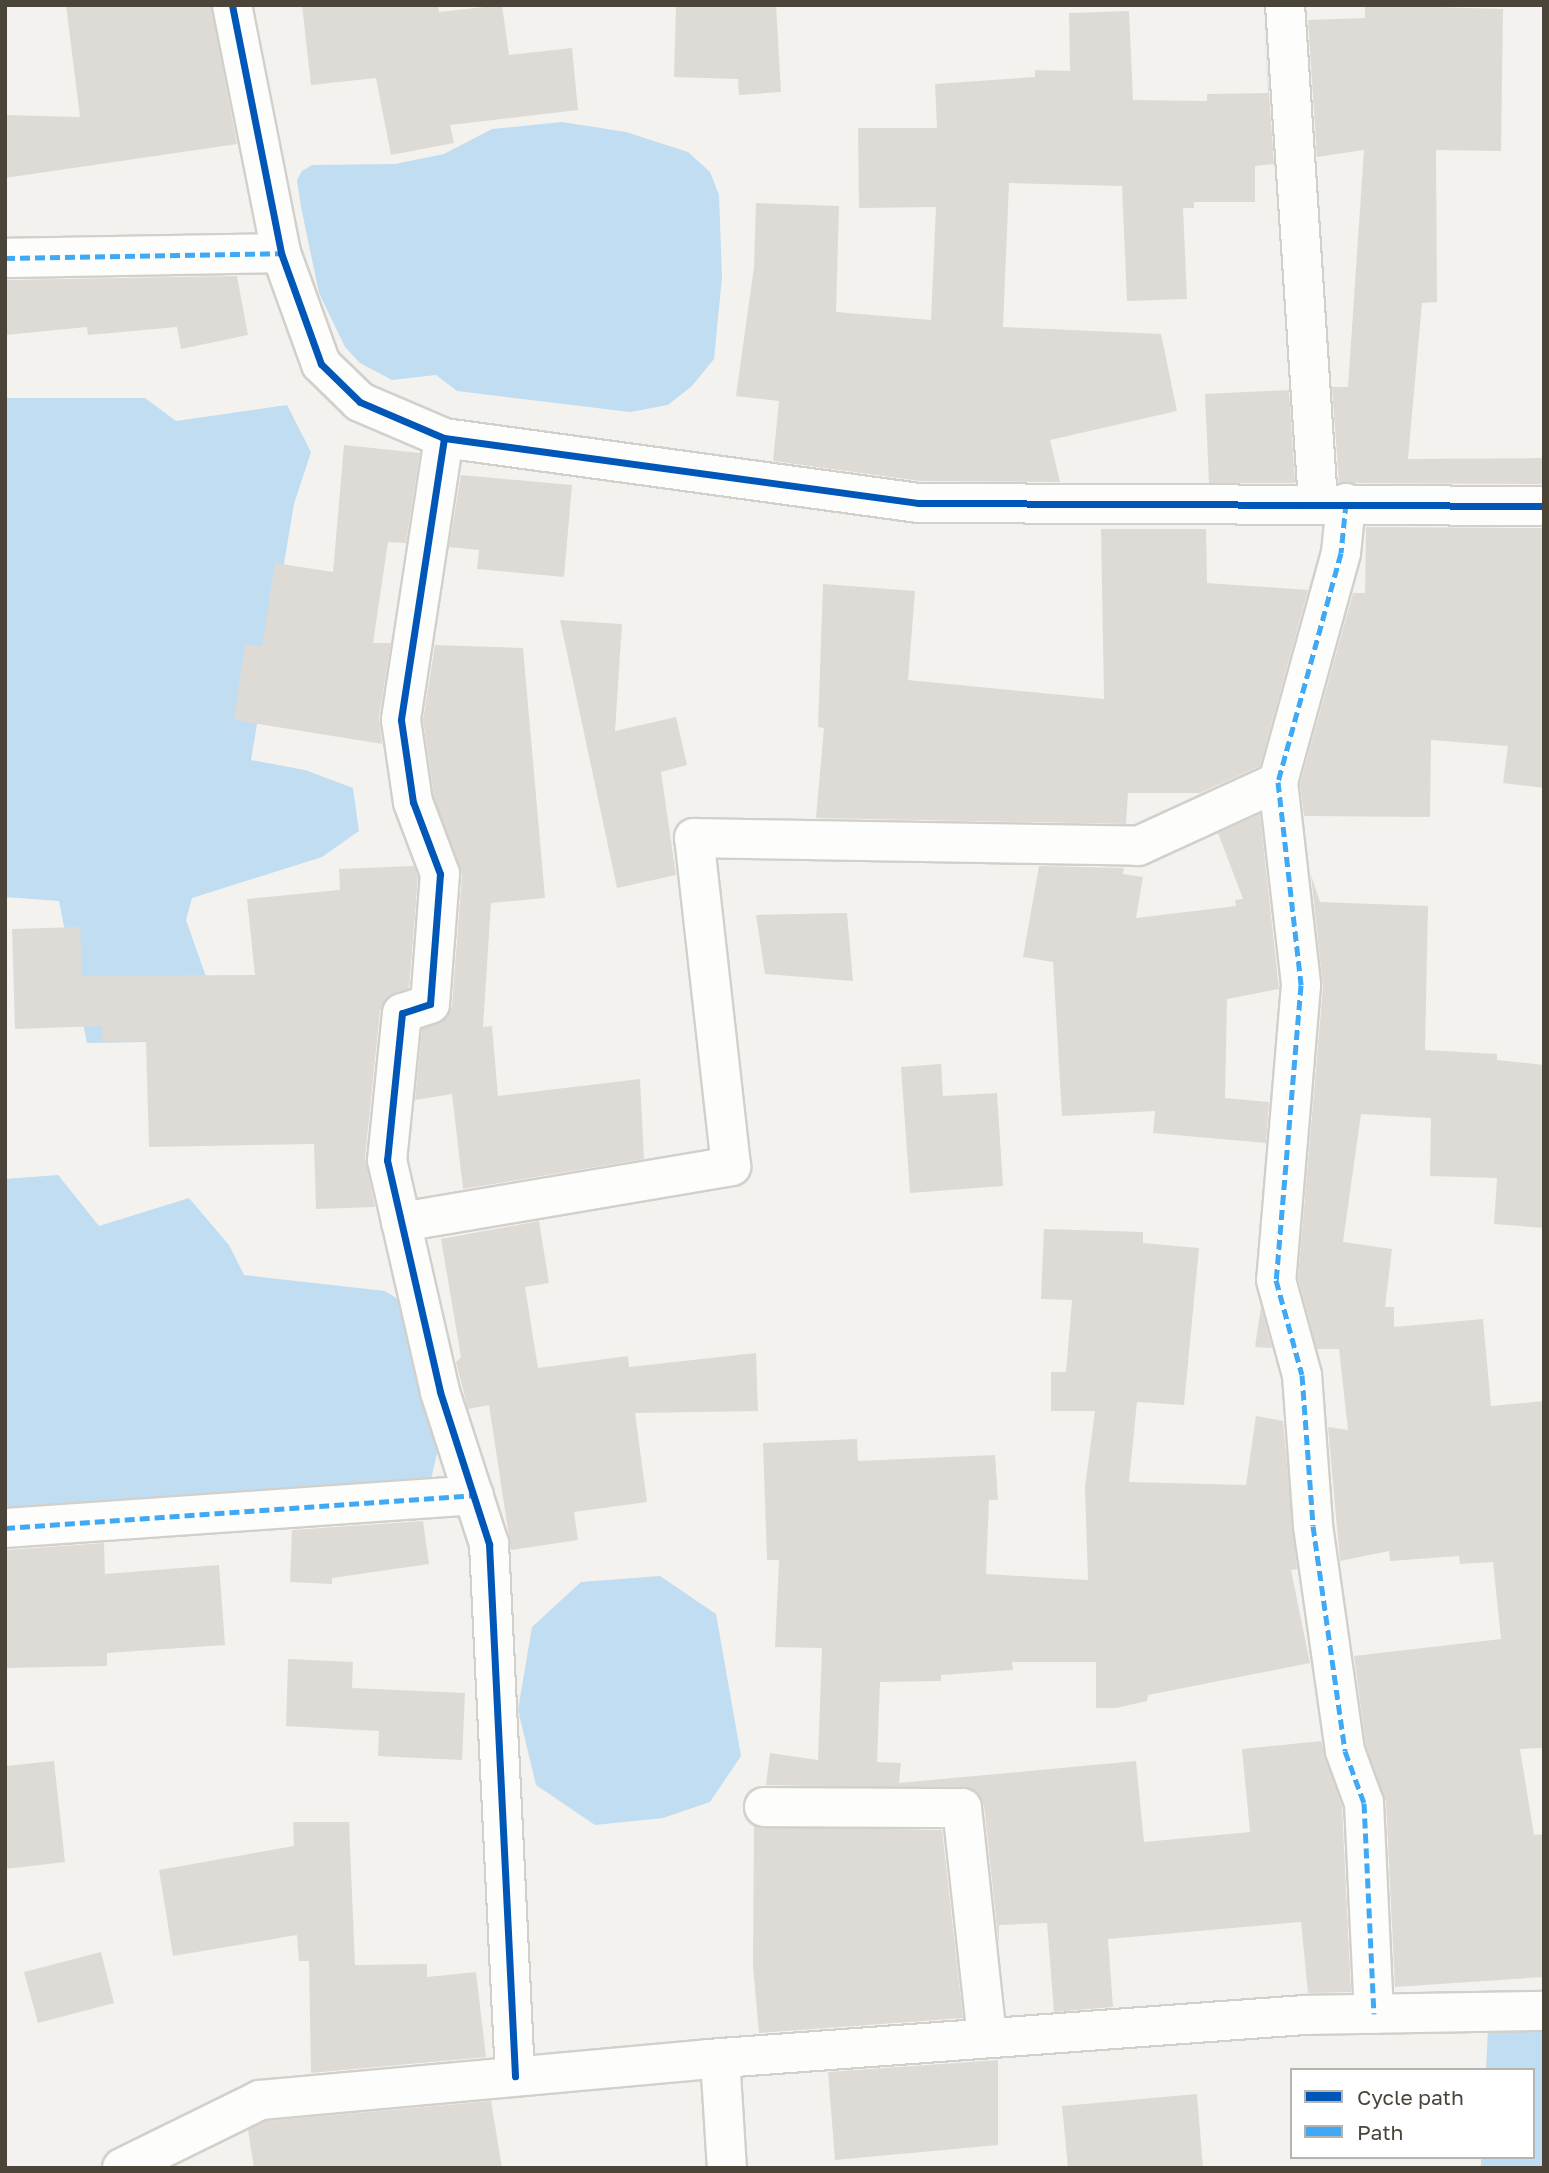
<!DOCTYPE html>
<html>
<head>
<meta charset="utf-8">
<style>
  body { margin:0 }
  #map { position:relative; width:1549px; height:2173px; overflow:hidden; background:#f4f2ee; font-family:"Golos Text",sans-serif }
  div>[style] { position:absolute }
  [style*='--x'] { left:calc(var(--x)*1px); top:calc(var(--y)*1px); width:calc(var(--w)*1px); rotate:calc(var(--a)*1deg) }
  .water>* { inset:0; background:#c0ddf1 }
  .building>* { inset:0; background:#dedbd6 }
  .roads { filter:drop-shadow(2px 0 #d2d0cb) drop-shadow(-2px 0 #d2d0cb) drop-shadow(0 2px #d2d0cb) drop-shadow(0 -2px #d2d0cb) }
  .minor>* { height:38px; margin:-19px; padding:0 19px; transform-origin:19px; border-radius:19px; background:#fdfdfc }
  .quiet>* { height:5px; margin-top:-2.5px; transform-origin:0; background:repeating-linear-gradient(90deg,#3fa9f5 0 10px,transparent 0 15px) }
  .cycleway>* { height:7px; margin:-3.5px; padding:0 3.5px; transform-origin:3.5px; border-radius:3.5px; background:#0057b8 }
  span { translate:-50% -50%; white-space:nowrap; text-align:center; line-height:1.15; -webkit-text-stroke:5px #fff; paint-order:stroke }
  .frame { position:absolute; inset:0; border:7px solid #4b4439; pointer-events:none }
  .legend { position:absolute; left:1290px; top:2068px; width:245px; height:91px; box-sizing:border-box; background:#fff; border:2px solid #b7b4b0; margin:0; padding:9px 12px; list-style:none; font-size:21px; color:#4b4439 }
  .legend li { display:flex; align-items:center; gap:14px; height:35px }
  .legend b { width:35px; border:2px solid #b7b4b0 }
</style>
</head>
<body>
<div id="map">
  <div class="water">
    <i style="clip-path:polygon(562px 122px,626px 132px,688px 152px,710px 172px,719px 195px,722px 277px,714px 359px,692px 386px,668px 405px,630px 412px,457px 391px,436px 375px,392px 380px,360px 363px,345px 347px,319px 293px,301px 207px,297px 180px,302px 171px,312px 165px,395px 164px,444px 154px,492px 129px)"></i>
    <i style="clip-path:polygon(5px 398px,145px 398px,176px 421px,287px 405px,311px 452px,294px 504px,251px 760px,305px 770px,353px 788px,359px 831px,322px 857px,192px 898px,186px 920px,217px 1008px,209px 1041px,87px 1043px,59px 901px,5px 897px)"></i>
    <i style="clip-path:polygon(58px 1175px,99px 1226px,189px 1198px,229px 1245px,244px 1275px,385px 1291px,401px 1301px,438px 1449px,430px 1484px,5px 1511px,5px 1179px)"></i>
    <i style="clip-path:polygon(660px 1576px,716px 1614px,741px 1756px,710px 1802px,663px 1818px,595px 1825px,536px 1785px,518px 1710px,532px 1627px,581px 1582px)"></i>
    <i style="clip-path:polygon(1488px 2030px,1544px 2030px,1544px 2168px,1481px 2168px,1481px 2157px,1533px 2157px,1533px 2070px,1486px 2070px)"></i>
  </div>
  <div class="building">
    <i style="clip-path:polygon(66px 5px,211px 5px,237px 144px,5px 178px,5px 115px,80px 117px)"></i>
    <i style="clip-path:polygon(302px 5px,438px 5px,439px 12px,502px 5px,509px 55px,572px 48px,578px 110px,450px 125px,454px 143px,391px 155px,376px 78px,311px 85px)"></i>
    <i style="clip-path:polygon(676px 5px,776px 5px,781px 92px,739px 95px,738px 79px,674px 77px)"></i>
    <i style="clip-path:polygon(1365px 5px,1503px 9px,1501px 151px,1436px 150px,1437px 302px,1422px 303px,1408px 459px,1544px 458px,1544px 484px,1339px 483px,1332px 387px,1348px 387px,1364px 150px,1317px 157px,1308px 20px,1365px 18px)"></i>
    <i style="clip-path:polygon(1129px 11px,1133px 100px,1207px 101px,1207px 94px,1268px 93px,1264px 22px,1274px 164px,1255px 166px,1255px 202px,1194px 202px,1194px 208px,1183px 208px,1187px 299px,1127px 301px,1122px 186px,1009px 183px,1003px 327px,1161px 334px,1177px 411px,1050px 440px,1060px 482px,920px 481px,773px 461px,779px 401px,736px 396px,754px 267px,756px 203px,839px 206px,836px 312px,931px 320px,936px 207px,859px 208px,858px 128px,937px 128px,935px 84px,1035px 77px,1035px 70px,1070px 71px,1069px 13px)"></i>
    <i style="clip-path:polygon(237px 276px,248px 335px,181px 349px,177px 327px,88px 335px,87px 327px,5px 335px,5px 280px)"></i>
    <i style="clip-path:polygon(1289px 390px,1295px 483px,1209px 483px,1205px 394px)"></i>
    <i style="clip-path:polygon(344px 445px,420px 453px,406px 543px,388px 542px,373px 643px,391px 643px,379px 717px,382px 744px,234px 720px,245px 644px,262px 647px,275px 563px,333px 572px)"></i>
    <i style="clip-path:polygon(461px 475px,572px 485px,564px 577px,477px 569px,479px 550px,449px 547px)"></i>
    <i style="clip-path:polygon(1366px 527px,1544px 528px,1544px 788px,1503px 783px,1508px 746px,1431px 740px,1430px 817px,1304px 816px,1300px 784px,1353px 593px,1365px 593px)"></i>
    <i style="clip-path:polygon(1101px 529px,1206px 529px,1207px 583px,1308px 590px,1260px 766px,1200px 793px,1128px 793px,1126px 824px,816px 818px,824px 728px,818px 727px,823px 584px,915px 591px,908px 680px,1104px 699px)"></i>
    <i style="clip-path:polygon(560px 620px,622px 624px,615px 731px,676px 717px,687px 765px,661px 772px,676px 875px,617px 888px)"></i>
    <i style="clip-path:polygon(435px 645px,523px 648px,545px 898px,491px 903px,483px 1027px,492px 1026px,498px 1096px,640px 1079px,644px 1159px,463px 1189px,452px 1094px,415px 1100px,422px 1029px,447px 1018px,452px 1006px,462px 876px,434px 797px,423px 720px)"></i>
    <i style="clip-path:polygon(1260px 814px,1279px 989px,1227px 999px,1225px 1098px,1269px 1102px,1266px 1143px,1153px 1133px,1155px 1111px,1062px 1116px,1053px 962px,1023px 957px,1039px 866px,1124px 868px,1123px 874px,1143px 877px,1136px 918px,1236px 906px,1235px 900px,1243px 899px,1218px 833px)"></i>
    <i style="clip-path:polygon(414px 866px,418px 877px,409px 988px,386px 999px,380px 1011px,365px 1158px,375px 1207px,316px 1209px,314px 1144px,149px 1147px,146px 1041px,102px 1041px,102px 1026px,15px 1029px,12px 929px,80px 927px,82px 976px,255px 975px,247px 899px,340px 890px,339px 869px)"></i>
    <i style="clip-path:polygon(1311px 875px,1320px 902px,1428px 906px,1425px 1050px,1497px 1054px,1497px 1060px,1544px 1065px,1544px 1228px,1494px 1224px,1497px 1178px,1430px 1176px,1431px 1118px,1361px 1114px,1343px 1242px,1392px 1249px,1385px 1307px,1394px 1307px,1394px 1327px,1483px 1319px,1491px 1406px,1544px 1401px,1544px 1748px,1520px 1749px,1534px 1835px,1544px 1834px,1544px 1977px,1395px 1987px,1386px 1802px,1366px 1746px,1354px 1656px,1501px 1639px,1493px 1562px,1460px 1564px,1459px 1556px,1390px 1561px,1389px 1551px,1340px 1561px,1328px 1427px,1348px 1430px,1339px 1349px,1317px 1349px,1298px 1278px,1323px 987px)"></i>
    <i style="clip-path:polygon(847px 913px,853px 981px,765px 974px,756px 915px)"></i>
    <i style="clip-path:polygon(941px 1064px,943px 1096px,997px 1093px,1003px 1186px,910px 1193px,901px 1067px)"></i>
    <i style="clip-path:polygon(539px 1221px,549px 1283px,525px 1287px,538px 1368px,628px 1356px,629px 1367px,756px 1353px,758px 1411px,635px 1413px,647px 1502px,574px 1512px,578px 1540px,511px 1550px,489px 1405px,468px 1409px,456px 1362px,461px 1357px,441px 1239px)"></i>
    <i style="clip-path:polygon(1044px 1229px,1143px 1232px,1143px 1243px,1199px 1248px,1184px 1405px,1137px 1402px,1129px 1482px,1246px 1485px,1256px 1416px,1283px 1421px,1297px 1569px,1291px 1570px,1310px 1663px,1148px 1695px,1147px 1701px,1116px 1708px,1096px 1708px,1096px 1662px,1012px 1662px,1013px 1670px,941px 1675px,941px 1681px,880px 1682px,877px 1762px,901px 1763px,899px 1783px,1136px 1761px,1144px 1842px,1250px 1832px,1242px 1749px,1321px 1741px,1342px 1807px,1351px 1992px,1308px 1993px,1301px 1922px,1108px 1939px,1113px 2007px,1054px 2012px,1047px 1923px,999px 1925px,999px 1946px,984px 1806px,973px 1789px,766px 1785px,770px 1753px,818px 1760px,822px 1648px,775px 1647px,779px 1560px,767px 1560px,763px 1443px,857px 1439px,858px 1461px,995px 1455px,998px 1500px,989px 1500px,986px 1574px,1088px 1580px,1085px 1487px,1095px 1411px,1051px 1411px,1051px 1372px,1066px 1372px,1072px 1300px,1041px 1299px)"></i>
    <i style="clip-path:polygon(1261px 1307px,1272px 1348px,1255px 1347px)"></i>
    <i style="clip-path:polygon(423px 1521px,429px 1564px,332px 1578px,332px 1584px,290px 1582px,292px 1530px)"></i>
    <i style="clip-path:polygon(104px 1543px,105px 1574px,219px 1565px,225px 1645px,107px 1653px,107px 1666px,5px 1668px,5px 1550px)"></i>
    <i style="clip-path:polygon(288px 1659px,353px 1662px,352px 1688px,465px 1693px,462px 1760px,378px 1756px,379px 1731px,286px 1726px)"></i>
    <i style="clip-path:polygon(54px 1761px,65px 1862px,5px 1869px,5px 1766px)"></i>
    <i style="clip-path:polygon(293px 1822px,349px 1822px,355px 1965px,427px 1964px,427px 1977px,476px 1972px,486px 2057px,311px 2073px,309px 1961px,299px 1961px,297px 1935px,173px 1956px,159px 1870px,294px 1846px)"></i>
    <i style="clip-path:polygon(754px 1826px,942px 1830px,963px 2018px,759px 2033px,753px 1966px)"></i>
    <i style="clip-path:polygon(101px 1952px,114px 2003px,38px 2023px,24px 1972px)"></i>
    <i style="clip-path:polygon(998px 2060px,998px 2145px,835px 2160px,828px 2072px)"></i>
    <i style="clip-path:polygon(1197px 2094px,1203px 2168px,1068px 2168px,1062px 2106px)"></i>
    <i style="clip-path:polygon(491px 2101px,502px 2168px,254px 2168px,248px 2130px,266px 2121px)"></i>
  </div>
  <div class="roads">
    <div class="minor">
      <i style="--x:232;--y:5;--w:253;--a:78.8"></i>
      <i style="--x:281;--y:253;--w:118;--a:70.2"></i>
      <i style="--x:321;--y:364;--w:54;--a:44.3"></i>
      <i style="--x:360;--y:402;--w:91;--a:23.2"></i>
      <i style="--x:444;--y:438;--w:478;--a:7.8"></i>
      <i style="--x:918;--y:503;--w:626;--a:0.27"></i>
      <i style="--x:1285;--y:5;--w:497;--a:86.2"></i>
      <i style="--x:5;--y:258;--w:276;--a:-1"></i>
      <i style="--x:444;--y:438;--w:285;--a:98.7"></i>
      <i style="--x:401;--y:720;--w:83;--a:81.7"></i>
      <i style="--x:413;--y:802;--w:77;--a:69.4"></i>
      <i style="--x:440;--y:874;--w:130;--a:94.4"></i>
      <i style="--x:430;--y:1004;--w:29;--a:162"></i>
      <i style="--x:402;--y:1013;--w:148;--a:95.8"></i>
      <i style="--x:387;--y:1160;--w:238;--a:77.1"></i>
      <i style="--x:440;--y:1392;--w:160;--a:72.1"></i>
      <i style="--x:489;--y:1544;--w:533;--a:87.2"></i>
      <i style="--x:1346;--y:503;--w:50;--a:95.7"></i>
      <i style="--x:1341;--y:553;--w:238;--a:105.4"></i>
      <i style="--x:1278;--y:782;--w:204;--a:83.5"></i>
      <i style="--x:1301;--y:985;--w:296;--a:94.8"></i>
      <i style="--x:1276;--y:1280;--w:98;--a:74.7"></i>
      <i style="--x:1302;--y:1375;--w:151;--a:85.8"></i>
      <i style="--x:1313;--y:1526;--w:227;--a:81.9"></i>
      <i style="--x:1345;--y:1751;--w:55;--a:69.9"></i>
      <i style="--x:1364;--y:1803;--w:211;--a:87.3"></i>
      <i style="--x:401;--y:1222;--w:335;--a:-9.6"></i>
      <i style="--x:731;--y:1166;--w:330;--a:-96.4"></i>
      <i style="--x:694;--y:838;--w:444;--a:1"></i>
      <i style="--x:1138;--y:846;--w:154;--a:-24.6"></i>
      <i style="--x:5;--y:1528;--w:470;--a:-4"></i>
      <i style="--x:764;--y:1807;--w:198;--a:0.3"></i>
      <i style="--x:962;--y:1808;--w:231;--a:83.8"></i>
      <i style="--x:720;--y:2058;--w:110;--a:86.4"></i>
      <i style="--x:122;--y:2168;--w:154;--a:-26.2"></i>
      <i style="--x:260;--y:2100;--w:450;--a:-5.2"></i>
      <i style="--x:708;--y:2059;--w:599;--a:-4.22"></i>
      <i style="--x:1305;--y:2015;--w:239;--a:-1"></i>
    </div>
  </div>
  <div class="quiet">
    <i style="--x:5;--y:258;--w:276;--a:-1"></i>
    <i style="--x:1346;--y:503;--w:50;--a:95.7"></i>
    <i style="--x:1341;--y:553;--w:238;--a:105.4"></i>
    <i style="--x:1278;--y:782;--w:204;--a:83.5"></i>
    <i style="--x:1301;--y:985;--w:296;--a:94.8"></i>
    <i style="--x:1276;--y:1280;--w:98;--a:74.7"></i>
    <i style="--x:1302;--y:1375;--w:151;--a:85.8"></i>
    <i style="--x:1313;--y:1526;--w:227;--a:81.9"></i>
    <i style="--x:1345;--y:1751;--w:55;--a:69.9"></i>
    <i style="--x:1364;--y:1803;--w:211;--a:87.3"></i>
    <i style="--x:5;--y:1528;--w:470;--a:-4"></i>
  </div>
  <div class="cycleway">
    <i style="--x:232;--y:5;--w:253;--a:78.8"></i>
    <i style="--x:281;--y:253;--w:118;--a:70.2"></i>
    <i style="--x:321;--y:364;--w:54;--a:44.3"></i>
    <i style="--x:360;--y:402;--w:91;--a:23.2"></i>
    <i style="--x:444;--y:438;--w:478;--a:7.8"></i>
    <i style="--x:918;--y:503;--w:626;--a:0.27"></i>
    <i style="--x:444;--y:438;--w:285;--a:98.7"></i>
    <i style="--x:401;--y:720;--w:83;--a:81.7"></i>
    <i style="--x:413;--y:802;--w:77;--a:69.4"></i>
    <i style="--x:440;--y:874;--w:130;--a:94.4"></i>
    <i style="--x:430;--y:1004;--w:29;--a:162"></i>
    <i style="--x:402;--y:1013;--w:148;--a:95.8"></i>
    <i style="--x:387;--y:1160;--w:238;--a:77.1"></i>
    <i style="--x:440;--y:1392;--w:160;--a:72.1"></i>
    <i style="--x:489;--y:1544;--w:533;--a:87.2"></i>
  </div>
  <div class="frame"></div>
  <ul class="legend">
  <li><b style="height:9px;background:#0057b8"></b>Cycle path</li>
  <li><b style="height:9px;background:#3fa9f5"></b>Path</li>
  </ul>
</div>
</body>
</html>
